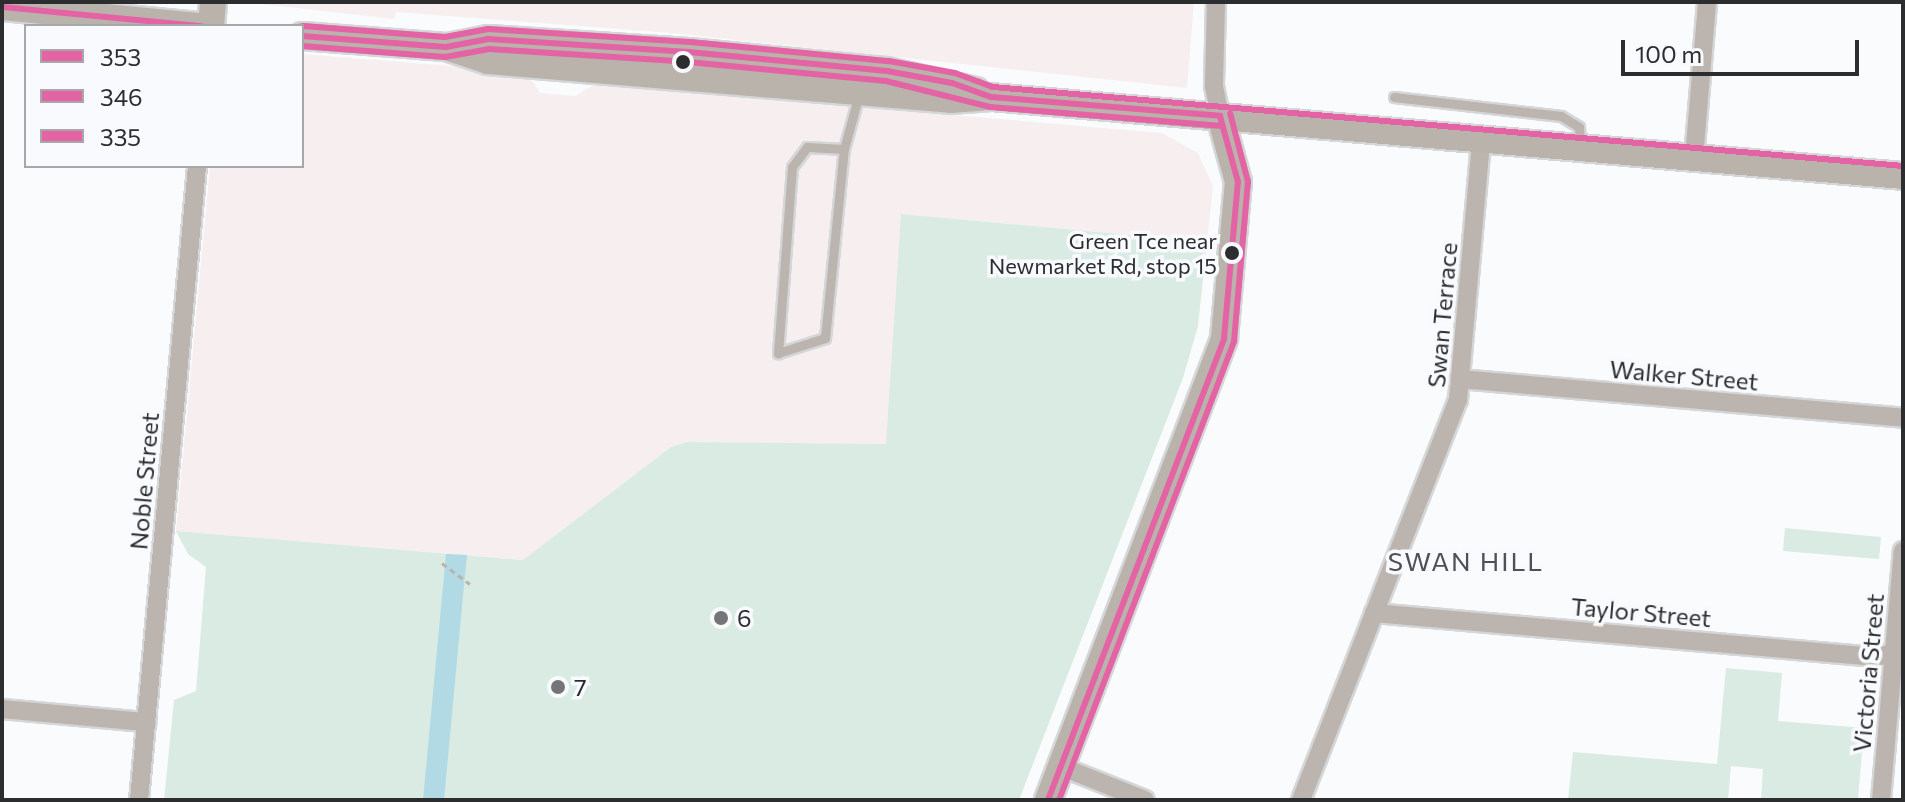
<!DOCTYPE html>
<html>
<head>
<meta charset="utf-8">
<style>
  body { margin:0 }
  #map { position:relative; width:1905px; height:802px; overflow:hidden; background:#f9fbfd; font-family:Commissioner,sans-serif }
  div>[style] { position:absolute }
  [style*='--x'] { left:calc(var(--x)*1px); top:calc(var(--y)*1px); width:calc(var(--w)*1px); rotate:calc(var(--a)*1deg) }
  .commercial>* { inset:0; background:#f7efef }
  .green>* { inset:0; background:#d9ebe3 }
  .water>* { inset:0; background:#b1dae4 }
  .path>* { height:3px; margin-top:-1.5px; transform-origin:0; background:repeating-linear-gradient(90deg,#b9b4b0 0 6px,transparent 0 10px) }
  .roads { filter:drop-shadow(2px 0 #d5d6d7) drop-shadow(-2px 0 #d5d6d7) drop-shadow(0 2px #d5d6d7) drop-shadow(0 -2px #d5d6d7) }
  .lane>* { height:9px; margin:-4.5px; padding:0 4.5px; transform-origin:4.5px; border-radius:4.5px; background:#bcb4ae }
  .street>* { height:18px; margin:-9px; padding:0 9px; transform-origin:9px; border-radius:9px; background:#bcb4ae }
  .secondary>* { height:26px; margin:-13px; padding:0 13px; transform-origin:13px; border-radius:13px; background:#bab3ac }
  .bus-1>* { height:6px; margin:-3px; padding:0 3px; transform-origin:3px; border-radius:3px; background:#e463a4 }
  .bus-2>* { height:6px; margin:-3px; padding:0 3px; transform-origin:3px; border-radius:3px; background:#e463a4 }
  .bus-3>* { height:6px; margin:-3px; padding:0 3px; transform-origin:3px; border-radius:3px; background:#e463a4 }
  .dots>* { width:22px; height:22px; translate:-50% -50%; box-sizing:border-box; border:4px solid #f8fafe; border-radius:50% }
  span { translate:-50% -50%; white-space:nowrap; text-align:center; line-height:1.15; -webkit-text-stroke:7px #f8fafe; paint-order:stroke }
  .bus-label { font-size:22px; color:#2b2d2f }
  .right { translate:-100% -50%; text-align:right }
  .street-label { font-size:24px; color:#2b2d2f }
  .poi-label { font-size:24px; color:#2b2d2f }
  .left { translate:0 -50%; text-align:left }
  .neighbourhood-label { font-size:26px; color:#4d5055; letter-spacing:2px }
  .frame { position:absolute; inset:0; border:4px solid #2b2d2f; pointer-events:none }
  .legend { position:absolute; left:24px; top:24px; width:280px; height:144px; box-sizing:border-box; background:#f8fafe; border:2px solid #a6a8ab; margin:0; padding:10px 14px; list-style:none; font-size:24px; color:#2b2d2f }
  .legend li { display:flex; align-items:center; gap:16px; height:40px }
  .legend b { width:40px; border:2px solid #a6a8ab }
  .scale { position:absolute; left:1621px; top:40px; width:238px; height:36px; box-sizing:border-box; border:4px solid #2b2d2f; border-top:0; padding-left:10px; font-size:24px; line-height:28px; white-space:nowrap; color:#2b2d2f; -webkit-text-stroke:6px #f8fafe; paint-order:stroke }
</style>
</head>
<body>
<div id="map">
  <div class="commercial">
    <i style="clip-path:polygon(242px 2px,1194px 2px,1187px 88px,671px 33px,396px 12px,394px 19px)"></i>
    <i style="clip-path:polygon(302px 54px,476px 68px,530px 78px,540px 93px,575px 96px,595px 84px,1162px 133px,1198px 153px,1213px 186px,1207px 242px,901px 214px,887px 444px,688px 442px,671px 447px,523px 560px,176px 531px,210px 166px,302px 166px)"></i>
  </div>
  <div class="green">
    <i style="clip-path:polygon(901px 214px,1207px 242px,1198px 326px,1183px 378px,1019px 800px,164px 800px,174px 700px,196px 691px,206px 567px,188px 554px,176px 531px,523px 560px,671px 447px,687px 442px,886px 444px)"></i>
    <i style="clip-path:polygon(1785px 528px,1881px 537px,1879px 559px,1783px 551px)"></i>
    <i style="clip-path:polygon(1726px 668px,1782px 673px,1778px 721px,1864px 728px,1858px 800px,1761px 800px,1763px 769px,1731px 766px,1728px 800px,1568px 800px,1573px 752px,1717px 764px)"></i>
  </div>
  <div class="water">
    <i style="clip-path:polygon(446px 554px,467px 555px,464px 585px,444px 800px,423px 800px)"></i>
  </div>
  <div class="path">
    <i style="--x:442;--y:563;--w:35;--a:37"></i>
  </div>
  <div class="roads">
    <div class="lane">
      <i style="--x:1394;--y:97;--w:168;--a:6.5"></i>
      <i style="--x:1561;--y:116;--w:21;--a:31"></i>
      <i style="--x:1579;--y:127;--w:17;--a:87"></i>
      <i style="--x:844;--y:149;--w:37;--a:-177"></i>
      <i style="--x:807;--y:147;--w:25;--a:127"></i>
      <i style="--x:792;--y:167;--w:187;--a:94.3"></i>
      <i style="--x:778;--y:353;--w:49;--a:-17.7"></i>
      <i style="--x:825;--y:338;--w:190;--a:-84.3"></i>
      <i style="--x:844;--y:149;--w:57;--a:-74.7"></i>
    </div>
    <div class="street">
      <i style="--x:1216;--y:2;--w:84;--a:91.4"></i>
      <i style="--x:1214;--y:86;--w:31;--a:79"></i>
      <i style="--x:1694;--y:158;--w:157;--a:-85.2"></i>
      <i style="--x:1460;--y:379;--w:445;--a:5"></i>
      <i style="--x:1374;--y:613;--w:504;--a:5.01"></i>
      <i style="--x:1876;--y:657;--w:18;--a:-13"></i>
      <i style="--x:2;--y:709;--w:145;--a:5.2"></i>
      <i style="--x:1062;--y:767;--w:89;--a:21.7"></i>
      <i style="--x:139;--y:800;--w:637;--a:-84.77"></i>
      <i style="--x:1301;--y:800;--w:430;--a:-68.6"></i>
      <i style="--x:1458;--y:400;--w:261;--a:-84.9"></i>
      <i style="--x:1881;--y:800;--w:250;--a:-85"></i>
    </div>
    <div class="secondary">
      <i style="--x:2;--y:7;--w:200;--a:5.5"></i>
      <i style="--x:211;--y:26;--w:24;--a:-85"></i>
      <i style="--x:302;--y:36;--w:144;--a:4.4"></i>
      <i style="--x:446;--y:47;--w:44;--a:18.4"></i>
      <i style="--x:488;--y:61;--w:464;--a:4.8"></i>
      <i style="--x:950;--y:100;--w:41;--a:-4.2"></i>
      <i style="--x:991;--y:97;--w:915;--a:4.95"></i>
      <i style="--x:448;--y:47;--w:41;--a:-11.3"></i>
      <i style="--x:488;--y:39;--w:201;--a:3.7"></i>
      <i style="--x:689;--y:52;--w:199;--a:5.5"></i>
      <i style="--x:887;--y:71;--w:91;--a:12.7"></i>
      <i style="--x:1048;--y:800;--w:494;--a:-69.1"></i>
      <i style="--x:1224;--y:338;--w:157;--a:-84.9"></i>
      <i style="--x:1238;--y:182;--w:68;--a:-105.3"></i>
    </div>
  </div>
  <div class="bus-1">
    <i style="--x:2;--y:7;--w:200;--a:5.5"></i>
    <i style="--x:302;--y:36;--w:144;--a:4.4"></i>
    <i style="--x:446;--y:47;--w:43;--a:-10.8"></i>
    <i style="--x:488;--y:39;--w:201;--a:3.7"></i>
    <i style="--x:689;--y:52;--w:199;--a:5.5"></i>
    <i style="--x:887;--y:71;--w:66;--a:10.5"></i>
    <i style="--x:952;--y:83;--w:41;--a:19.7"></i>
    <i style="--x:991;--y:97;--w:230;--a:4.7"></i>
    <i style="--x:1048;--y:800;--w:494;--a:-69.1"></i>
    <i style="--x:1224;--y:338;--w:157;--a:-84.9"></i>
    <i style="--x:1238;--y:182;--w:68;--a:-105.3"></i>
  </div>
  <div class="bus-2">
    <i style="--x:302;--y:46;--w:143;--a:4.4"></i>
    <i style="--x:445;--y:57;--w:45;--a:-10.3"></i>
    <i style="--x:489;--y:49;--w:199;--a:3.7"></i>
    <i style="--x:688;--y:62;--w:199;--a:5.5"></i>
    <i style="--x:886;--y:81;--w:107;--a:14"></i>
    <i style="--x:990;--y:107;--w:230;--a:4.7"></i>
    <i style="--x:1059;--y:800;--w:491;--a:-69.1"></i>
    <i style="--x:1234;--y:341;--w:160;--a:-85"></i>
    <i style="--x:1248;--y:182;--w:71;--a:-104.6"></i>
  </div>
  <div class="bus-3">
    <i style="--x:303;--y:26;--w:142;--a:4.4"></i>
    <i style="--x:445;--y:37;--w:44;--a:-10.5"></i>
    <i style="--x:488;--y:29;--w:202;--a:3.7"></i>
    <i style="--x:690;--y:42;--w:200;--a:5.5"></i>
    <i style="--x:889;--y:61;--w:67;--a:10.3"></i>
    <i style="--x:955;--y:73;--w:40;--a:20.2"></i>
    <i style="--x:993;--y:87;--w:913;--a:4.96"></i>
  </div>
  <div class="dots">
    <i style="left:683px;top:62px;background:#2b2d2f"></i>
    <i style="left:1232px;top:253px;background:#2b2d2f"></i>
    <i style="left:721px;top:618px;background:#737577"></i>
    <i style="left:558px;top:687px;background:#737577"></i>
  </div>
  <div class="bus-label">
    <span class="right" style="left:1217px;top:253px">Green Tce near<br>Newmarket Rd, stop 15</span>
  </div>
  <div class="street-label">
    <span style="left:1442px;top:315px;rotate:-85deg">Swan Terrace</span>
    <span style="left:1684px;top:375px;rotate:5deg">Walker Street</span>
    <span style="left:144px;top:481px;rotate:-85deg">Noble Street</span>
    <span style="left:1641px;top:612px;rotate:5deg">Taylor Street</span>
    <span style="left:1868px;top:673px;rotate:-85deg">Victoria Street</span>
  </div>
  <div class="poi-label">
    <span class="left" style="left:737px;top:618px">6</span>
    <span class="left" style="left:574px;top:687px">7</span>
  </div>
  <div class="neighbourhood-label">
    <span style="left:1466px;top:561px">SWAN HILL</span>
  </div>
  <div class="frame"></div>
  <ul class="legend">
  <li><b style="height:10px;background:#e463a4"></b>353</li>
  <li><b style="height:10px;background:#e463a4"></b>346</li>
  <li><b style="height:10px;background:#e463a4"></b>335</li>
  </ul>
  <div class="scale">100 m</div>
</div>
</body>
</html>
